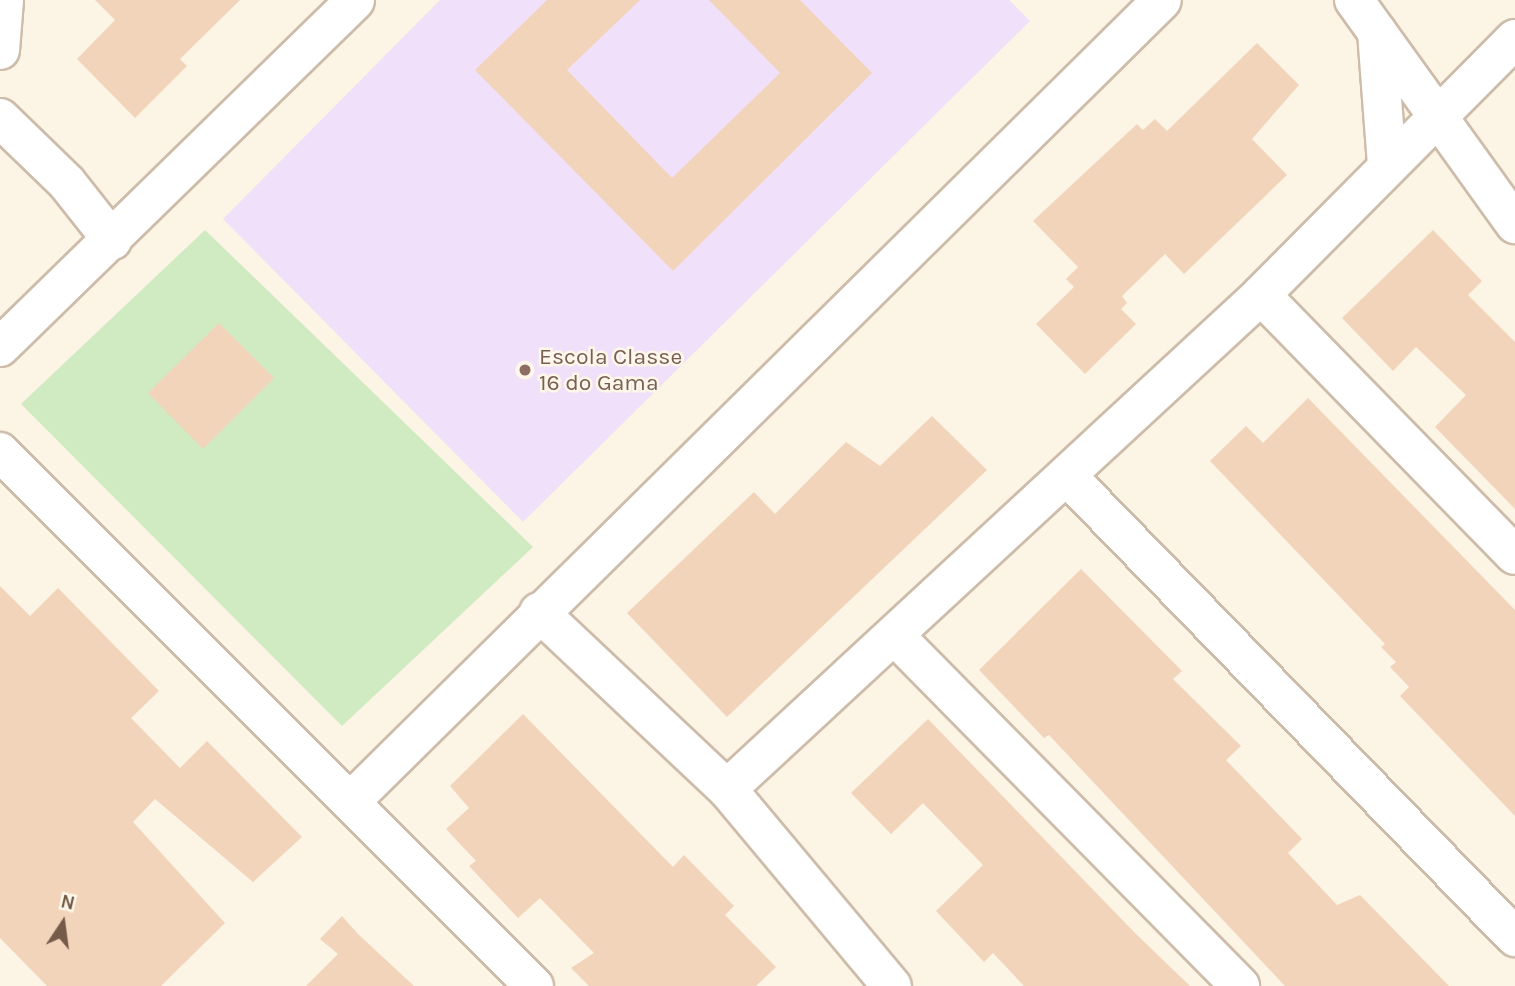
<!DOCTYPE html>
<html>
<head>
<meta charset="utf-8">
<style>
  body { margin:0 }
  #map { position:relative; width:1515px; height:986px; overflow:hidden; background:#fcf4e4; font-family:Karla,sans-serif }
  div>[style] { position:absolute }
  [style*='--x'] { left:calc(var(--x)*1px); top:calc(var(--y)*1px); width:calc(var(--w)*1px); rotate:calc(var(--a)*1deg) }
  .education>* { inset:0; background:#f1e0f9 }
  .green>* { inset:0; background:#d0eac2 }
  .building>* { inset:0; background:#f2d4bb }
  .roads { filter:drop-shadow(2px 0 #cebcaa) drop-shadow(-2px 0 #cebcaa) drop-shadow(0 2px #cebcaa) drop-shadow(0 -2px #cebcaa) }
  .minor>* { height:38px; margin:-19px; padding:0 19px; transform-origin:19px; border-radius:19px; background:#fff }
  .dots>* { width:19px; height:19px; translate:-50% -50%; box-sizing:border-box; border:4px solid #fff8ea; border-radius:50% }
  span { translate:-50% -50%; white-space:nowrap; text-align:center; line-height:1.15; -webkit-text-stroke:5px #fff8ea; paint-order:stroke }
  .education-label { font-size:23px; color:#785e54 }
  .left { translate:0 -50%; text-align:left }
  .north { position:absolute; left:28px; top:888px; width:70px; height:70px; -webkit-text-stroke:5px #fff8ea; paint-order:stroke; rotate:13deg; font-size:19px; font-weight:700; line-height:28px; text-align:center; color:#755b49 }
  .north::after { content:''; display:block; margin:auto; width:24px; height:32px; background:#755b49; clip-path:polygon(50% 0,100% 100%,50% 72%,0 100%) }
</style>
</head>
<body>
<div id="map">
  <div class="education">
    <i style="clip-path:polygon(440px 0,1009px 0,1030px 21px,523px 522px,223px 219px)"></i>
  </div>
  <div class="green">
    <i style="clip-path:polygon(205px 230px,533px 547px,342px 726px,21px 404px)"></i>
  </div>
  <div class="building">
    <i style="clip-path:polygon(95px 0,240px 0,180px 59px,187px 66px,135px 118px,77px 59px,115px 20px)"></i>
    <i style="clip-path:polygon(547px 0,640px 0,567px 70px,672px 178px,780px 73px,709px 0,800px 0,872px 73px,673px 271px,475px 70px)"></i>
    <i style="clip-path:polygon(1257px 43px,1299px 85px,1252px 139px,1287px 175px,1184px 274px,1165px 254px,1122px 296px,1127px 303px,1121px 309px,1136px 324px,1085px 374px,1036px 324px,1074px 287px,1066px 279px,1078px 267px,1033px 221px,1137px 124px,1143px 130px,1155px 119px,1167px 131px)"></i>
    <i style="clip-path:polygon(1433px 230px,1482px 281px,1468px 295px,1515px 342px,1515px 509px,1435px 427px,1466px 395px,1416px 347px,1393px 371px,1342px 318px)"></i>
    <i style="clip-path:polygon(219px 323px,274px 378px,203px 449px,148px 393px)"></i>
    <i style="clip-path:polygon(1308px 398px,1515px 610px,1515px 816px,1400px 696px,1409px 687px,1390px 667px,1396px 662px,1381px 647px,1385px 644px,1210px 461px,1246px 426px,1263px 443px)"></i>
    <i style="clip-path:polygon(932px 416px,987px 470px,727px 717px,627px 613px,754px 492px,775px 514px,846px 442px,880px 466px)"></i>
    <i style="clip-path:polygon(1081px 569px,1182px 671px,1173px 679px,1241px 746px,1226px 760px,1302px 839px,1288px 853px,1337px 905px,1360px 895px,1449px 986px,1285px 986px,1049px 735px,1044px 738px,979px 670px)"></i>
    <i style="clip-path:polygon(0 586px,30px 616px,58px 588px,159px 691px,131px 718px,180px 768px,207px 741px,302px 837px,253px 882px,155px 799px,133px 822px,225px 923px,161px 986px,47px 986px,0 938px)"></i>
    <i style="clip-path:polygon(523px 714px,673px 867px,684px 855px,734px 906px,725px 915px,776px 967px,756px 986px,589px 986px,571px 968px,594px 953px,540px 898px,518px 918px,469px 866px,476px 861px,446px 829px,469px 808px,450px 786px)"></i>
    <i style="clip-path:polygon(928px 719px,1135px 933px,1190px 986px,1024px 986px,993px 953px,984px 962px,936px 911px,983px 865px,923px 803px,891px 834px,851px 793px)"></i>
    <i style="clip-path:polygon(342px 916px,358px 934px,414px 986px,306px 986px,338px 954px,320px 939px)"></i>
  </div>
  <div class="roads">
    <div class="minor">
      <i style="--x:1354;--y:0;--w:276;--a:54.3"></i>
      <i style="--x:1377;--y:32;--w:134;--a:85.7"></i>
      <i style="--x:1515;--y:39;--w:361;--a:134.8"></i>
      <i style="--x:1261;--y:295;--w:363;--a:45.7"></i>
      <i style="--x:0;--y:50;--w:50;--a:-85.4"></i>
      <i style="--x:0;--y:118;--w:93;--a:44.1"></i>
      <i style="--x:67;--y:183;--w:73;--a:51.7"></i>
      <i style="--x:0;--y:347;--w:496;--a:-44.3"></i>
      <i style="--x:0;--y:452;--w:755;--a:45"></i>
      <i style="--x:1067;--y:476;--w:643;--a:45.82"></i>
      <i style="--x:539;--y:612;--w:258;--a:43.3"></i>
      <i style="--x:727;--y:789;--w:257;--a:50.1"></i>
      <i style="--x:894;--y:635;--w:493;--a:45.4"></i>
      <i style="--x:727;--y:789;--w:727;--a:-42.77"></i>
      <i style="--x:352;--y:800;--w:1138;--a:-44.64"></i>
    </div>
  </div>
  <div class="dots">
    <i style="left:525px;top:370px;background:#8d6e63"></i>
  </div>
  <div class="education-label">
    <span class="left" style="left:539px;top:370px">Escola Classe<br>16 do Gama</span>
  </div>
  <div class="north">N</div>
</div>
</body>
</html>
